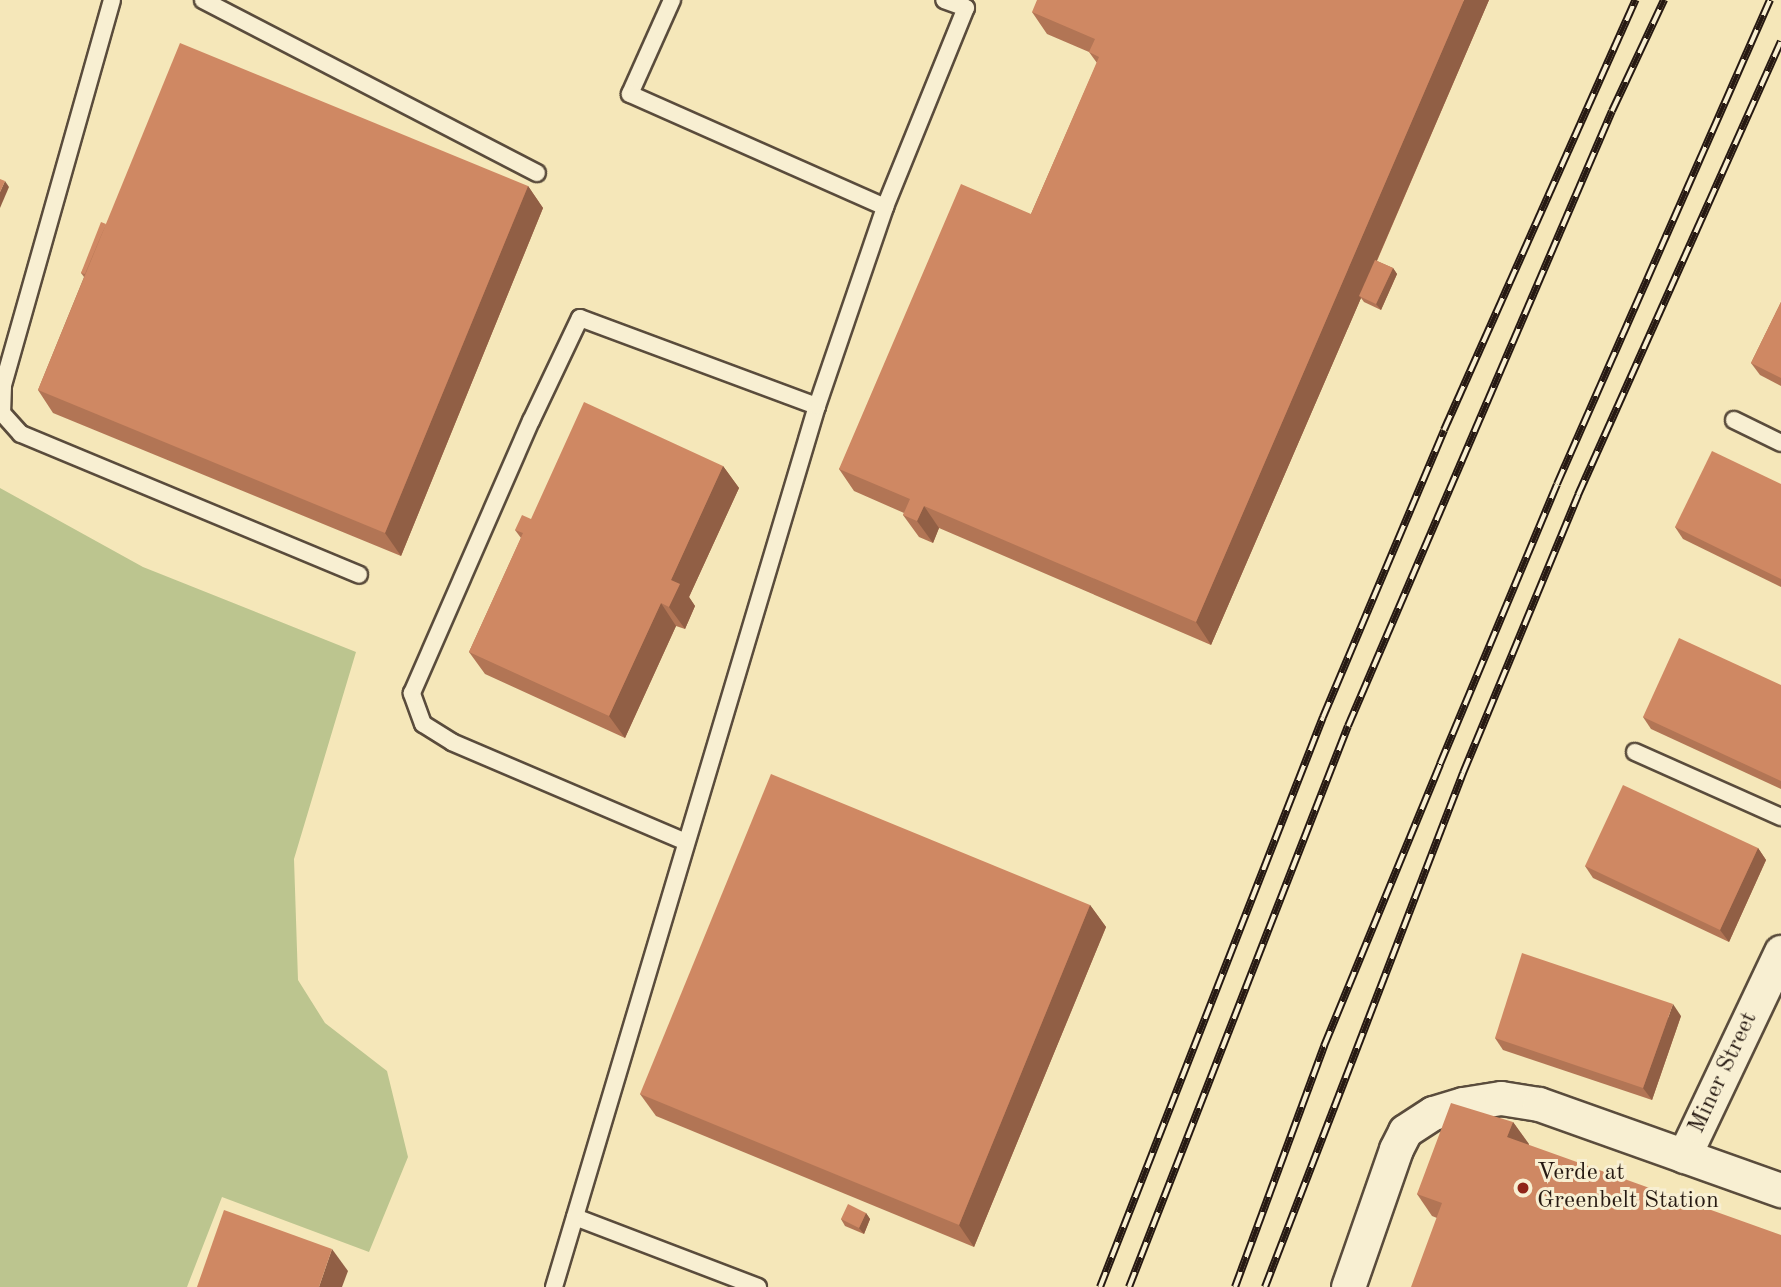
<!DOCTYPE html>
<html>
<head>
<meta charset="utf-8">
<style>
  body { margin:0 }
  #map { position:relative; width:1781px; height:1287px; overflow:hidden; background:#f5e7b9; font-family:"Old Standard TT",serif }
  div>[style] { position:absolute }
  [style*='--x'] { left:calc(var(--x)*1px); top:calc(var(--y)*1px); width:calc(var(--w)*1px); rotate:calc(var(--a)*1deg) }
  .green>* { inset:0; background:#bcc58f }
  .roads { filter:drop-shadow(2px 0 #5a4c3c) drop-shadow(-2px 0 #5a4c3c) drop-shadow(0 2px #5a4c3c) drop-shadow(0 -2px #5a4c3c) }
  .service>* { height:16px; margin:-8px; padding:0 8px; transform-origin:8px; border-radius:8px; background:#f8efd2 }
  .minor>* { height:33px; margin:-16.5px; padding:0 16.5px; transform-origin:16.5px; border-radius:16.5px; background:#f8efd2 }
  .rail>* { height:8px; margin-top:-4px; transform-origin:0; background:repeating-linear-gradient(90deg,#f8efd2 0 16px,#261912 0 32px); box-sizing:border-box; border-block:2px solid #261912 }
  .wall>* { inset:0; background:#b27555 }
  .shaded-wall>* { inset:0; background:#915f45 }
  .building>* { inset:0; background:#cf8863 }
  .dots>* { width:19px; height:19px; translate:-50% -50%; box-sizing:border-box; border:4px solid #f8efd2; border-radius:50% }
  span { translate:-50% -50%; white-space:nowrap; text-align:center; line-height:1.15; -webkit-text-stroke:6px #f8efd2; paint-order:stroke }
  .street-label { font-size:24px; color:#261912 }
  .poi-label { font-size:24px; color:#261912 }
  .left { translate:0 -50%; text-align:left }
</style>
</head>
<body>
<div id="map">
  <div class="green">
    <i style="clip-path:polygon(0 488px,143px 567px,356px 652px,294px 859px,298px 980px,325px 1023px,387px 1071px,408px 1157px,369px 1252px,222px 1197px,187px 1287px,0 1287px)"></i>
  </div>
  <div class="roads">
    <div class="service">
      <i style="--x:112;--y:0;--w:401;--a:105.8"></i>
      <i style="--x:3;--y:386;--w:27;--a:92"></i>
      <i style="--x:2;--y:413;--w:28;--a:48"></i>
      <i style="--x:21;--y:434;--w:366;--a:22.6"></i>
      <i style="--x:203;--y:0;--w:376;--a:27.4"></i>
      <i style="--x:672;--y:0;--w:103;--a:114.1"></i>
      <i style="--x:630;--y:94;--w:279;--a:23.9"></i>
      <i style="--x:1734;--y:420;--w:52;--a:26.1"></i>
      <i style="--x:1635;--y:752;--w:160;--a:24"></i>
      <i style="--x:686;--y:842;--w:254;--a:-156.9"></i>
      <i style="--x:452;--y:742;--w:34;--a:-148"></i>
      <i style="--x:423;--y:724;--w:33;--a:-110"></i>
      <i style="--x:412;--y:693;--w:297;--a:-66.4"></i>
      <i style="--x:531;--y:421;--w:114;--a:-64.6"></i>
      <i style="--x:580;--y:318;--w:253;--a:20.4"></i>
      <i style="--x:575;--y:1217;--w:196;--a:20.9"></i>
      <i style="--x:554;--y:1287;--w:919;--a:-73.38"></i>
      <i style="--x:817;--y:406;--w:210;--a:-71.1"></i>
      <i style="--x:885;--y:207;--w:215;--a:-67.9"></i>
      <i style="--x:966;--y:8;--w:23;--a:-160"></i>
    </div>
    <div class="minor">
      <i style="--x:1684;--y:1156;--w:226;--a:-64.6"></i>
      <i style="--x:1348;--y:1287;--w:146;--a:-70.8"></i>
      <i style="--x:1396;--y:1149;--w:20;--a:-63"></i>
      <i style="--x:1405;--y:1131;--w:33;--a:-33"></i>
      <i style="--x:1433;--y:1113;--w:31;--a:-17"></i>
      <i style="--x:1463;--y:1104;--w:38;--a:-9"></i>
      <i style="--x:1501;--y:1098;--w:38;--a:9"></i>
      <i style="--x:1539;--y:1104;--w:257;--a:19.6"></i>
    </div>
  </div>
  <div class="rail">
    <i style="--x:1100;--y:1287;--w:612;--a:-68.63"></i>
    <i style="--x:1323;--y:717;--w:311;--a:-67.1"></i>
    <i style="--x:1444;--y:430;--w:471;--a:-66"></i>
    <i style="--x:1129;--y:1287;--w:602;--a:-68.68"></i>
    <i style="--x:1348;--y:726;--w:669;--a:-66.77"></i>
    <i style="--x:1612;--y:111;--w:123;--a:-64.9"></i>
    <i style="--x:1235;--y:1287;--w:257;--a:-69.7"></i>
    <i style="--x:1324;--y:1046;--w:305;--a:-67.6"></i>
    <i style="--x:1440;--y:764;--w:303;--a:-67.3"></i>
    <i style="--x:1557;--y:484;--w:529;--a:-66.25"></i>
    <i style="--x:1265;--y:1287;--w:551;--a:-68.93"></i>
    <i style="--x:1463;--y:773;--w:301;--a:-67.5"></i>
    <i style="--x:1578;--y:495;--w:497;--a:-65.9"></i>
  </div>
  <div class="wall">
    <i style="clip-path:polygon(1489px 0,1377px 261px,1393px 268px,1397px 274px,1381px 310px,1364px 302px,1361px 298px,1211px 645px,939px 528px,933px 543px,919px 537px,903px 515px,904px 513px,854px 491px,839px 469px,1031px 214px,1097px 63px,1089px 52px,1047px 34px,1032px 12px)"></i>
    <i style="clip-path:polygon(528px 186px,543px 208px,401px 556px,53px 413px,38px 390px,84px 277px,81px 273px,106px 224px)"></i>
    <i style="clip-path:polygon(1781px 302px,1781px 386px,1760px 375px,1751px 363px)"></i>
    <i style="clip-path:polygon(723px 466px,739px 488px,689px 597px,695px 606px,685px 629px,676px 626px,625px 738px,485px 674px,469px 652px,521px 538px,515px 530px)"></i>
    <i style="clip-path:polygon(1781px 484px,1781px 587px,1683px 539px,1675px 527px)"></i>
    <i style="clip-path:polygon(1781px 685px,1781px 789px,1651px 729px,1643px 717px)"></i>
    <i style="clip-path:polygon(1758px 848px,1766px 860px,1729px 942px,1593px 878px,1585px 866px)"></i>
    <i style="clip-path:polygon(1090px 905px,1106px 927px,974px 1247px,656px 1116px,640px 1094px)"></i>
    <i style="clip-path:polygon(1681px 1016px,1652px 1100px,1503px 1050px,1495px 1038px)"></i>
    <i style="clip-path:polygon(1513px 1122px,1529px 1145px,1437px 1218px,1432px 1216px,1417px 1194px)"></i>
    <i style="clip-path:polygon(866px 1213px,870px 1219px,864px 1234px,845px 1226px,841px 1219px)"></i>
  </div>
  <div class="shaded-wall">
    <i style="clip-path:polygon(1464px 0,1489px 0,1361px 297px,1359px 296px,1361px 298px,1211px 645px,1196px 622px)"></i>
    <i style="clip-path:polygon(5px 181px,9px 187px,0 208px,0 192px)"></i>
    <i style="clip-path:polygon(528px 186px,543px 208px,401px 556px,385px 533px)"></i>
    <i style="clip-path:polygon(1393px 268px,1397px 274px,1381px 310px,1376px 304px)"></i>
    <i style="clip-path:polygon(723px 466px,739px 488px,689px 597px,695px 606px,685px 629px,669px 607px,671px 580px)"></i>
    <i style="clip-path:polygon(924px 506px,939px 528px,933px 543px,917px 521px)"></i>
    <i style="clip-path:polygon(661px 603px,676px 626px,625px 738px,609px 716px)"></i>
    <i style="clip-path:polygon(1758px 848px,1766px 860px,1729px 942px,1720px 930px)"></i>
    <i style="clip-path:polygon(1090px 905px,1106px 927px,974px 1247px,959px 1225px)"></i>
    <i style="clip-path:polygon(1673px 1004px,1681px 1016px,1652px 1100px,1643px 1088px)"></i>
    <i style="clip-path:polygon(1513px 1122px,1529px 1144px,1522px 1159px,1507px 1137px)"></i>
    <i style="clip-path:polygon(866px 1213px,870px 1219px,864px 1234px,859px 1228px)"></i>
    <i style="clip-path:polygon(332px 1249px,348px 1271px,342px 1287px,319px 1287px)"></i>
  </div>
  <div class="building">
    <i style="clip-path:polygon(1037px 0,1464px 0,1196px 622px,924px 506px,917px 521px,903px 515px,910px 499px,839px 469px,961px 184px,1031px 214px,1099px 57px,1089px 52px,1095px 39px,1032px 12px)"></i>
    <i style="clip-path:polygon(180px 43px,528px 186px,385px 533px,38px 390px)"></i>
    <i style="clip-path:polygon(0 179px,5px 181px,0 192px)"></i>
    <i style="clip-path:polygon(101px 222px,106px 224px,85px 274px,81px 273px)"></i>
    <i style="clip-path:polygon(1375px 260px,1393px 268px,1376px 304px,1359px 296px)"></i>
    <i style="clip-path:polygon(1781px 302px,1781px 378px,1751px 363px)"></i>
    <i style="clip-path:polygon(584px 402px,723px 466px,671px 580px,680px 584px,669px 607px,661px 603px,609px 716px,469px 652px,523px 533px,515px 530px,522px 515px,531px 519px)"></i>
    <i style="clip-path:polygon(1712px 451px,1781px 484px,1781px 579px,1675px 527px)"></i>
    <i style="clip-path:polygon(1679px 638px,1781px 685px,1781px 781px,1643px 717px)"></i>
    <i style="clip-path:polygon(771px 774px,1090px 905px,959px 1225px,640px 1094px)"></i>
    <i style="clip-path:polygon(1623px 785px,1758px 848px,1720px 930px,1585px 866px)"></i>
    <i style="clip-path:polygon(1522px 953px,1673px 1004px,1643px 1088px,1495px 1038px)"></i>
    <i style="clip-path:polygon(1451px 1103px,1513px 1122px,1507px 1137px,1781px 1235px,1781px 1287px,1411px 1287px,1442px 1203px,1417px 1194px)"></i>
    <i style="clip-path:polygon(848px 1204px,866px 1213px,859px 1228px,841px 1219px)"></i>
    <i style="clip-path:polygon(224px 1210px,332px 1249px,319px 1287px,197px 1287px)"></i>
  </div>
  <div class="dots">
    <i style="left:1523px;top:1188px;background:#8f2418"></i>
  </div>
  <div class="street-label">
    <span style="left:1724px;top:1073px;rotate:-65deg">Miner Street</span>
  </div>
  <div class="poi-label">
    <span class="left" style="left:1537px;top:1188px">Verde at<br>Greenbelt Station</span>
  </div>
</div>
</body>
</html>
